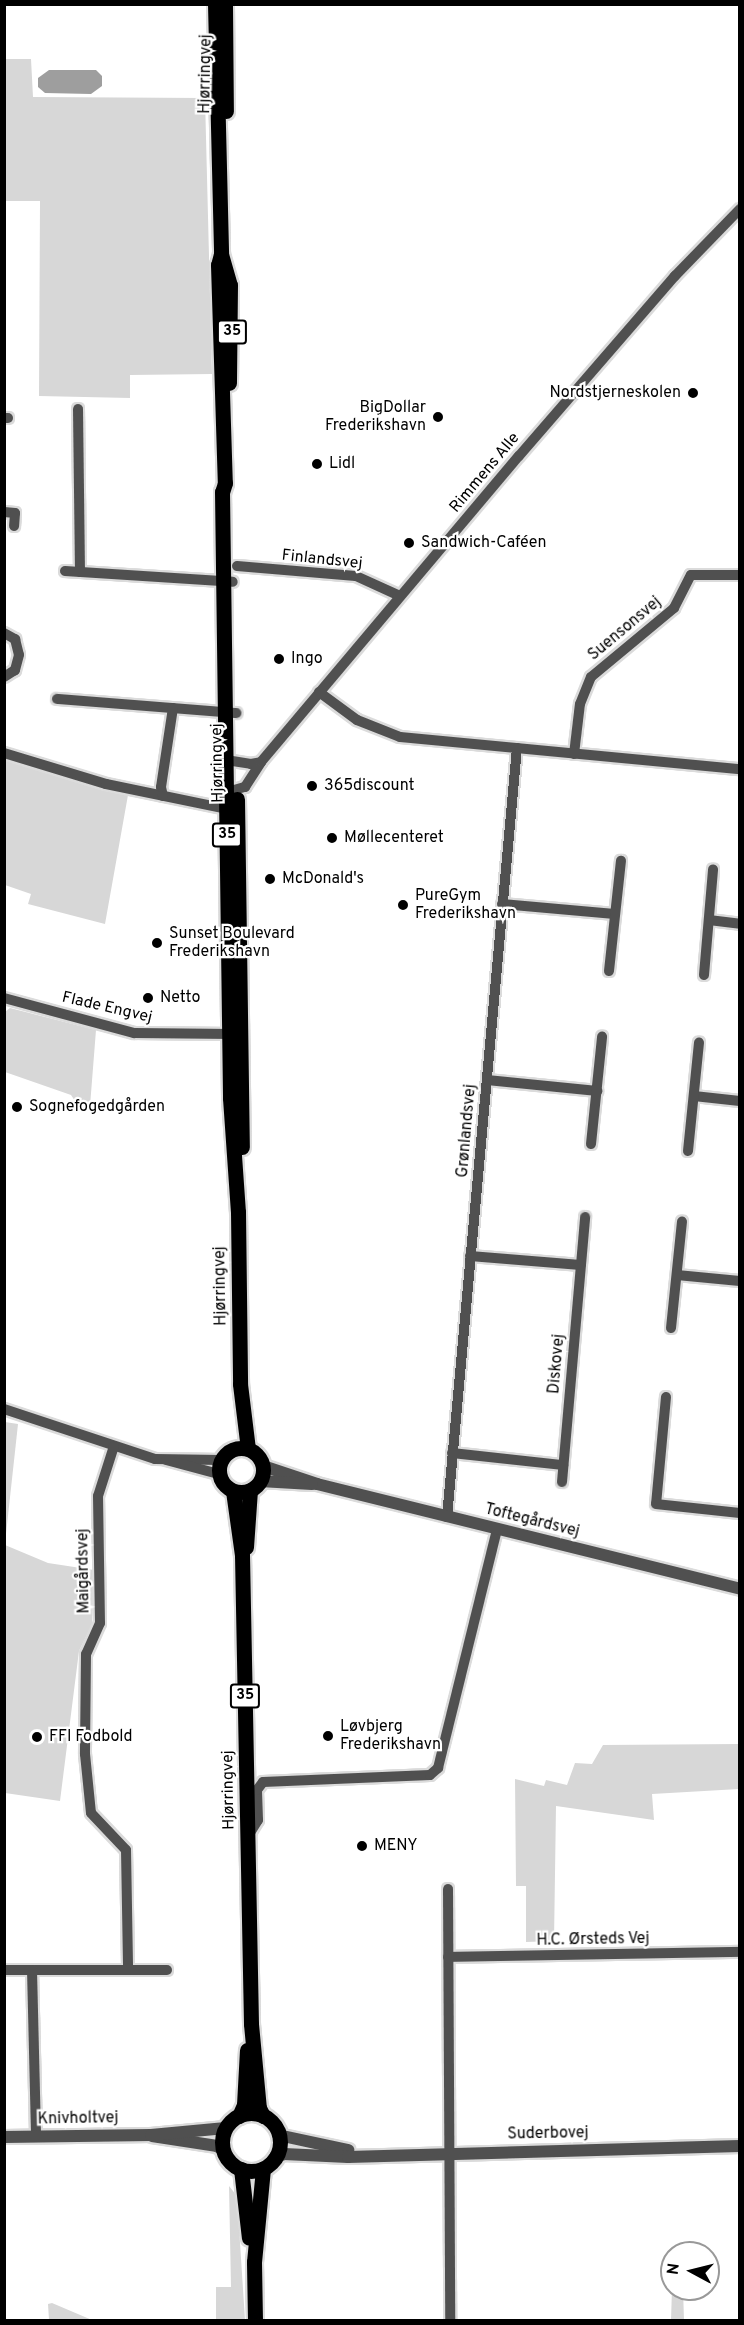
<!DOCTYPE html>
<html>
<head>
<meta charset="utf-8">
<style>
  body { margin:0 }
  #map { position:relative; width:744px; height:2325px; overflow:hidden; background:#fff; font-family:Overpass,sans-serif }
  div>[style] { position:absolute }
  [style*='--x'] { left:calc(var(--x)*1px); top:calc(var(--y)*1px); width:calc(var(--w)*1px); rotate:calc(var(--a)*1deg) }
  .green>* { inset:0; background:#d7d7d7 }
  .water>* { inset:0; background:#9e9e9e }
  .roads { filter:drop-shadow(2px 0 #dbdbdb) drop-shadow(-2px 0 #dbdbdb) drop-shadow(0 2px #dbdbdb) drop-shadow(0 -2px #dbdbdb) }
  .minor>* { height:10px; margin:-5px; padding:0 5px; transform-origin:5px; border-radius:5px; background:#505050 }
  .tertiary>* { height:12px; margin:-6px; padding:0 6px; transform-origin:6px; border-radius:6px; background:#505050 }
  .primary>* { height:15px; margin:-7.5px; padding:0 7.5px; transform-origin:7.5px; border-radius:7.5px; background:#000 }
  .primary>.ring { margin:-7.5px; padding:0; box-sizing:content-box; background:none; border:15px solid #000; border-radius:50% }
  .dots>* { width:16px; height:16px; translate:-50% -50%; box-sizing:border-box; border:3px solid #fff; border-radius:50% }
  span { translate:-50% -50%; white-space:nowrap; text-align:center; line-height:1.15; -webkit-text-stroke:4.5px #fff; paint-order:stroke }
  .shield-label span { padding:2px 4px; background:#fff; border:2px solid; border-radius:4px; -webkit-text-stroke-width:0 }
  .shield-label { font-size:15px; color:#000; font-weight:700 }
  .street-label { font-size:16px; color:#000 }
  .poi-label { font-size:16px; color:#000 }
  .right { translate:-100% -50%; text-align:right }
  .left { translate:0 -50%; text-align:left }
  .frame { position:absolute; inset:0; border:6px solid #000; pointer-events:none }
  .north { position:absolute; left:660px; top:2241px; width:60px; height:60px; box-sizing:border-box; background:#fff; border:2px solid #999; border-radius:50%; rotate:277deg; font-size:16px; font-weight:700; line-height:24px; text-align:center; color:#000 }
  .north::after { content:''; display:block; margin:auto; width:21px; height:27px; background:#000; clip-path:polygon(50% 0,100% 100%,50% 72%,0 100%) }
</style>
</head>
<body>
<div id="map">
  <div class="green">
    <i style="clip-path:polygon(5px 59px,31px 59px,33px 97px,205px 98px,212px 374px,130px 375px,130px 398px,39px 396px,40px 201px,5px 201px)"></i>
    <i style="clip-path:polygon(5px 758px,128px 795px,105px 924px,28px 904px,31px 894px,5px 885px)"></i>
    <i style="clip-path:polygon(10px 1008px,96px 1030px,90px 1106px,77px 1104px,71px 1095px,5px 1072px,5px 1012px)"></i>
    <i style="clip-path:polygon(5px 1422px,18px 1424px,5px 1543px,4px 1422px)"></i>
    <i style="clip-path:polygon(5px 1545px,48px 1563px,94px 1570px,92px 1625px,79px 1651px,60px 1801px,5px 1793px)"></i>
    <i style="clip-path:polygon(739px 1744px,739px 1789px,652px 1794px,654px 1820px,556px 1806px,554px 1941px,526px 1942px,526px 1886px,516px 1886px,515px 1779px,544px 1786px,546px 1780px,567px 1785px,575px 1763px,592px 1764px,603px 1745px)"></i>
    <i style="clip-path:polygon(229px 2186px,237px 2196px,245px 2320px,216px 2320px,216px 2287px,231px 2287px)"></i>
    <i style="clip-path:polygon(672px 2289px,683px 2289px,684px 2320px,671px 2320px)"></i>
    <i style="clip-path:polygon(52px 2303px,92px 2320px,116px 2320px,49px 2320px,48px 2304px)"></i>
  </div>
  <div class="water">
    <i style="clip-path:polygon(49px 70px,96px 70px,102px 76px,102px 86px,91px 94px,45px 93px,38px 87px,38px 78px)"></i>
  </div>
  <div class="roads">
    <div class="minor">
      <i style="--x:78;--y:409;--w:163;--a:89.3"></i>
      <i style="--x:4;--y:418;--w:4;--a:0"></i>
      <i style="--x:4;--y:512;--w:11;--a:5"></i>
      <i style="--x:15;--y:513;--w:13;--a:94"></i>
      <i style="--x:237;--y:566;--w:119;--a:4.8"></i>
      <i style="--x:356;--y:576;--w:48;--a:24.4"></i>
      <i style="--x:65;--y:571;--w:168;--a:3.7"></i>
      <i style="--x:4;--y:633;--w:13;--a:29"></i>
      <i style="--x:15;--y:639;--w:16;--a:76"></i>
      <i style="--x:19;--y:655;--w:16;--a:105"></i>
      <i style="--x:15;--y:670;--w:13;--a:148"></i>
      <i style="--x:319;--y:692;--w:47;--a:36.4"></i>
      <i style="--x:357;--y:720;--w:46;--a:21.6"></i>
      <i style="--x:400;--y:737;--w:342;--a:5.4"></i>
      <i style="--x:57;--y:699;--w:180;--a:4.5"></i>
      <i style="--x:4;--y:753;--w:107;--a:16.9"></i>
      <i style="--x:106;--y:784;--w:128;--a:11.7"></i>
      <i style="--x:574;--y:754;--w:50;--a:-83.2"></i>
      <i style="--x:580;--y:704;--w:29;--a:-68"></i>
      <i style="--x:591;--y:677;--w:108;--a:-39.7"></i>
      <i style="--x:674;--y:608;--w:37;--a:-63"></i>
      <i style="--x:691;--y:575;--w:49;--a:0"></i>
      <i style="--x:226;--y:760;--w:25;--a:9"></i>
      <i style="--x:251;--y:764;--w:10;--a:-11"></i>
      <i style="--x:227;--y:792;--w:19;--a:-16"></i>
      <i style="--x:245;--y:787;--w:30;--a:-57"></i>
      <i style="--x:261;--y:762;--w:400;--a:-49.9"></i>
      <i style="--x:519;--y:456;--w:238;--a:-49.1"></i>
      <i style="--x:675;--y:276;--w:93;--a:-45.9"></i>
      <i style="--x:163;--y:796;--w:9;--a:-103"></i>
      <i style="--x:161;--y:787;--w:80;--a:-81.4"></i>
      <i style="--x:502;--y:904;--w:113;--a:5.1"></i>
      <i style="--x:709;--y:920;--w:31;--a:7"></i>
      <i style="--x:609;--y:971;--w:111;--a:-83.8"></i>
      <i style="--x:704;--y:975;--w:106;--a:-85.1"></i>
      <i style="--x:4;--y:998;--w:135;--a:15.1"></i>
      <i style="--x:134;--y:1033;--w:99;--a:0.6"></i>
      <i style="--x:487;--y:1080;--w:111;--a:5.7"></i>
      <i style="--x:694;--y:1096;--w:46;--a:6.2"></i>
      <i style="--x:591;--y:1144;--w:108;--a:-84.1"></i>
      <i style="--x:688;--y:1151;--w:109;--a:-84.2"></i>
      <i style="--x:470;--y:1256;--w:111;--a:4.6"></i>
      <i style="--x:677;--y:1275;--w:63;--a:5.4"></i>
      <i style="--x:671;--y:1328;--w:107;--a:-84.1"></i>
      <i style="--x:666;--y:1397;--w:107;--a:95.3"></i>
      <i style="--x:656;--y:1504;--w:84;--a:6.1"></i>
      <i style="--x:4;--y:1409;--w:159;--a:18.3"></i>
      <i style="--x:155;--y:1459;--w:66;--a:0.9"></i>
      <i style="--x:114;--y:1446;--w:52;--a:107.7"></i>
      <i style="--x:98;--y:1496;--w:127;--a:89.1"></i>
      <i style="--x:100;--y:1623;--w:34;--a:114"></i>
      <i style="--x:86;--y:1654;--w:100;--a:90.6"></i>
      <i style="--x:85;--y:1754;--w:59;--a:84.2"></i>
      <i style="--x:91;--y:1813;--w:51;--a:46.6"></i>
      <i style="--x:126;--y:1850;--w:120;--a:89"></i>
      <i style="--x:452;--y:1453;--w:112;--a:6.2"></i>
      <i style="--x:166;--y:1460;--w:55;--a:14.8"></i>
      <i style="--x:562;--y:1482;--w:266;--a:-85"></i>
      <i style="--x:447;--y:1517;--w:772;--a:-84.8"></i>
      <i style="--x:248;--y:1836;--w:19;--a:-58"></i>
      <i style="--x:258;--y:1820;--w:30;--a:-92"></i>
      <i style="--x:257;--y:1790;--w:10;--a:-53"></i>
      <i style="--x:263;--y:1782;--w:167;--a:-2.4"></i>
      <i style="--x:430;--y:1775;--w:11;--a:-41"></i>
      <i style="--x:438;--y:1768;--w:245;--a:-76.1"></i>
      <i style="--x:448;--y:1889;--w:431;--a:89.7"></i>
      <i style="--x:448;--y:1957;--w:292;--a:-1"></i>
      <i style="--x:4;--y:1970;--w:163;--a:0"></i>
      <i style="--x:32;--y:1970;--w:166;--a:88.6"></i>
    </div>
    <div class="tertiary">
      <i style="--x:263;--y:1466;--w:57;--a:18.4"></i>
      <i style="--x:317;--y:1484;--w:436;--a:13.9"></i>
      <i style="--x:260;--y:1481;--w:52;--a:3.3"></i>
      <i style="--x:278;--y:2135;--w:72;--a:12.1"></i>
      <i style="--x:152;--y:2136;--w:66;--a:8.7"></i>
      <i style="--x:217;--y:2146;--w:7;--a:34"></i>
      <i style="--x:4;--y:2137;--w:147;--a:-0.8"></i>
      <i style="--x:151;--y:2135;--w:75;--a:-5.3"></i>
      <i style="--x:275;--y:2157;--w:9;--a:-18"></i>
      <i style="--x:284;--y:2154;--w:64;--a:2.7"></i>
      <i style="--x:348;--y:2157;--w:392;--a:-1.6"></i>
    </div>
    <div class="primary">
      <i style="--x:215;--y:4;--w:250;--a:88.6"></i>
      <i style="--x:221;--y:254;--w:32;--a:74"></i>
      <i style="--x:230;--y:285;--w:98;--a:90.6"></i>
      <i style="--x:225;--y:6;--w:105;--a:89.5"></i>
      <i style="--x:221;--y:254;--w:11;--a:105"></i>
      <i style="--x:218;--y:265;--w:218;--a:88.2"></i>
      <i style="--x:225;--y:483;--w:9;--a:108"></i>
      <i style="--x:222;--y:492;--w:606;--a:89.24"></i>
      <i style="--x:230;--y:1098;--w:114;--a:86"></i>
      <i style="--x:238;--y:1212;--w:172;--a:89.3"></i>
      <i style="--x:240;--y:1384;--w:65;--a:83"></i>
      <i style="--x:237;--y:799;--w:348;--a:89.2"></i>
      <i class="ring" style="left:219px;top:1448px;width:29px;height:29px"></i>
      <i style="--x:233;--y:1491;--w:65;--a:82"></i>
      <i style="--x:242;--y:1555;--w:469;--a:88.9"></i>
      <i style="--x:251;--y:2024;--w:84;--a:84.6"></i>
      <i style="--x:259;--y:2108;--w:9;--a:63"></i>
      <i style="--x:246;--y:1547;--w:57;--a:-86"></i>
      <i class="ring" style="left:222px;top:2113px;width:43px;height:43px"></i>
      <i style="--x:239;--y:2116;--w:12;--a:-66"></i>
      <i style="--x:244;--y:2105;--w:55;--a:-86.9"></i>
      <i style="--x:241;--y:2169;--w:69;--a:83.4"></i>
      <i style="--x:255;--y:2320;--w:58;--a:-91"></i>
      <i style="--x:254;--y:2262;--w:94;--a:-84.5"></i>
    </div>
  </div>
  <div class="dots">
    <i style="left:693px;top:393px;background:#000"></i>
    <i style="left:438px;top:417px;background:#000"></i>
    <i style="left:317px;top:464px;background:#000"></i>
    <i style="left:409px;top:543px;background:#000"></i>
    <i style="left:279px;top:659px;background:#000"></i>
    <i style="left:312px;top:786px;background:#000"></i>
    <i style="left:332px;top:838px;background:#000"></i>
    <i style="left:270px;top:879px;background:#000"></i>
    <i style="left:403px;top:905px;background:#000"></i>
    <i style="left:157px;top:943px;background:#000"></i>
    <i style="left:148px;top:998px;background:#000"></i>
    <i style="left:17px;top:1107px;background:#000"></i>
    <i style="left:328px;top:1736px;background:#000"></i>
    <i style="left:37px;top:1737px;background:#000"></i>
    <i style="left:362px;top:1846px;background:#000"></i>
  </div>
  <div class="shield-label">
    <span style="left:232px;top:332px">35</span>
    <span style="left:227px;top:835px">35</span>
    <span style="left:245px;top:1696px">35</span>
  </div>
  <div class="street-label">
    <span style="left:206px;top:74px;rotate:-89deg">Hjørringvej</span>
    <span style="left:485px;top:473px;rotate:-50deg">Rimmens Alle</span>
    <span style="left:322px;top:560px;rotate:6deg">Finlandsvej</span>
    <span style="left:625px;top:629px;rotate:-40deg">Suensonsvej</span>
    <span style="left:218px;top:763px;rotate:-91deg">Hjørringvej</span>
    <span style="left:107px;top:1008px;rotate:13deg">Flade Engvej</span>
    <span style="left:467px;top:1131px;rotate:-85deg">Grønlandsvej</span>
    <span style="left:221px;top:1286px;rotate:-91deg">Hjørringvej</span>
    <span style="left:557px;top:1364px;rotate:-85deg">Diskovej</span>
    <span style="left:532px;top:1521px;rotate:14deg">Toftegårdsvej</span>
    <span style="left:84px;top:1571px;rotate:-91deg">Maigårdsvej</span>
    <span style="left:229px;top:1790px;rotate:-91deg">Hjørringvej</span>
    <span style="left:593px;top:1940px;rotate:-1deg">H.C. Ørsteds Vej</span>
    <span style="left:78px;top:2119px;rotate:-1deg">Knivholtvej</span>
    <span style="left:548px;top:2134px;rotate:-1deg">Suderbovej</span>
  </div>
  <div class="poi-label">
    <span class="right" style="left:681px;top:393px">Nordstjerneskolen</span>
    <span class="right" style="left:426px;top:417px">BigDollar<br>Frederikshavn</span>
    <span class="left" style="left:329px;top:464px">Lidl</span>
    <span class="left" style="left:421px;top:543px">Sandwich-Caféen</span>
    <span class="left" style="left:291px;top:659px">Ingo</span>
    <span class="left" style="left:324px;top:786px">365discount</span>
    <span class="left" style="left:344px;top:838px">Møllecenteret</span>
    <span class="left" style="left:282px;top:879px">McDonald's</span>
    <span class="left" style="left:415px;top:905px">PureGym<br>Frederikshavn</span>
    <span class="left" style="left:169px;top:943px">Sunset Boulevard<br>Frederikshavn</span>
    <span class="left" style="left:160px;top:998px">Netto</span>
    <span class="left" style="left:29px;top:1107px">Sognefogedgården</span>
    <span class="left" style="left:340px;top:1736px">Løvbjerg<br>Frederikshavn</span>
    <span class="left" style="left:49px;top:1737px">FFI Fodbold</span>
    <span class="left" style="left:374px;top:1846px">MENY</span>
  </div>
  <div class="frame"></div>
  <div class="north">N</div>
</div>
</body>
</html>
